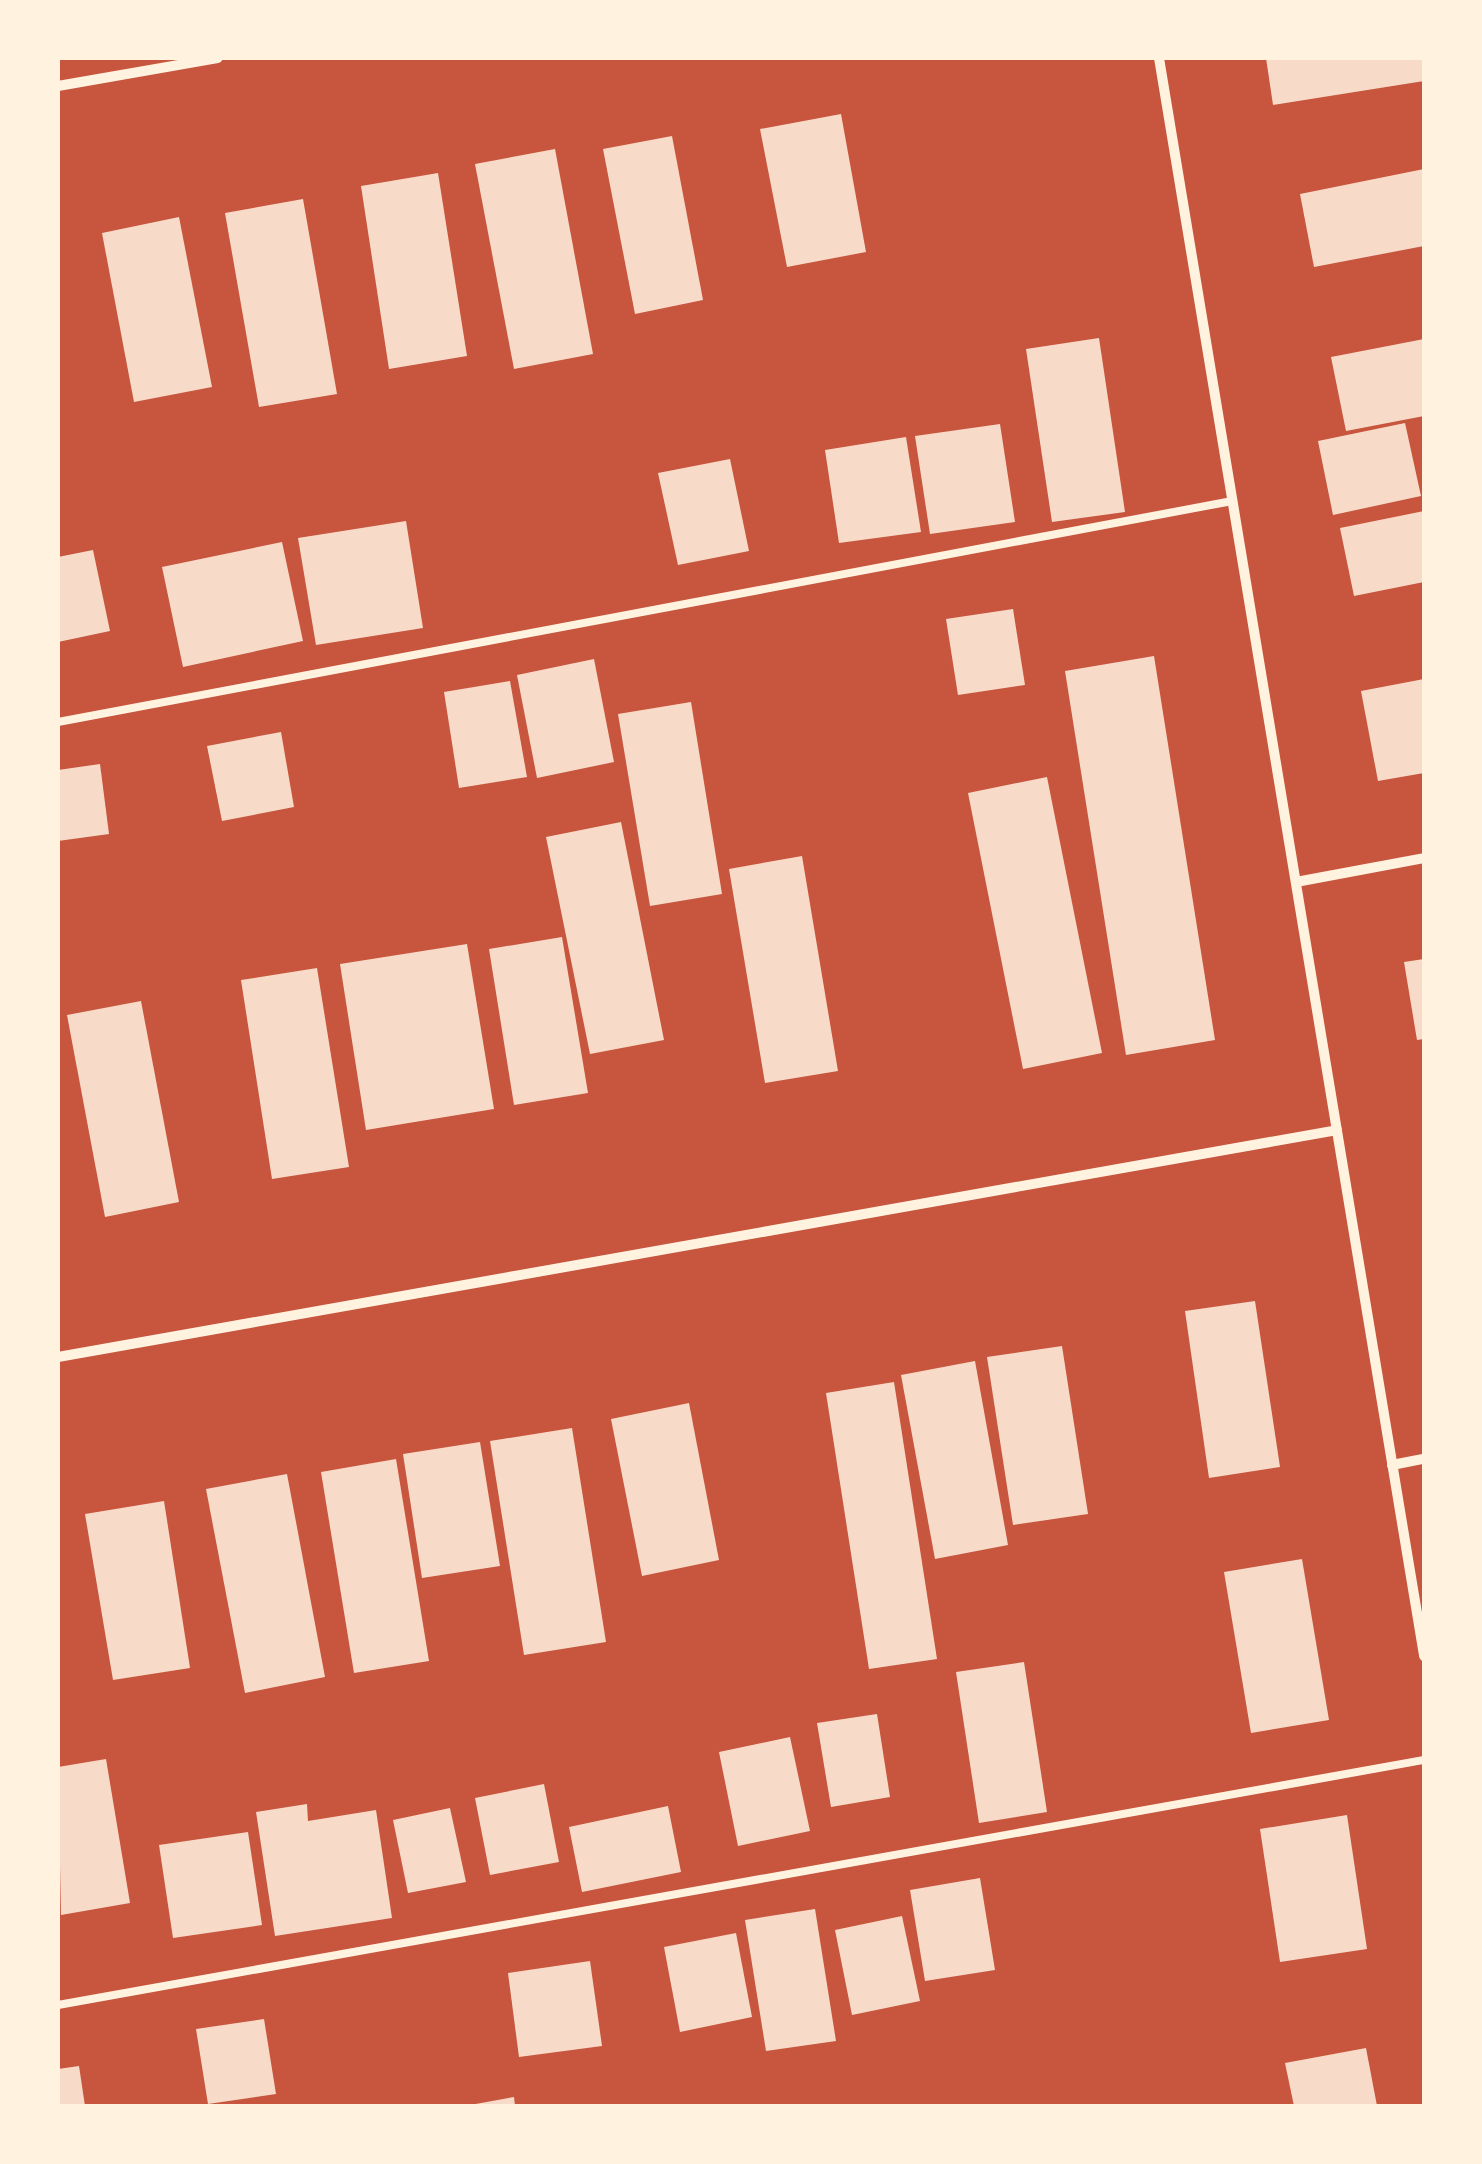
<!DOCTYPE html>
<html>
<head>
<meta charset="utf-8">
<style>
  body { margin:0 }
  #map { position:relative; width:1482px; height:2164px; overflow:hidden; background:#c8553d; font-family:Barlow,sans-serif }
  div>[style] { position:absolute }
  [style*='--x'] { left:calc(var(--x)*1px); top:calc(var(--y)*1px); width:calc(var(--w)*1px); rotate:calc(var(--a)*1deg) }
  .building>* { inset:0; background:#f7dbc8 }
  .service>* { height:8px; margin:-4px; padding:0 4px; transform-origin:4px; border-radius:4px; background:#fff3e0 }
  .minor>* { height:10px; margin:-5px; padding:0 5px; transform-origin:5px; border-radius:5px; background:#fff3e0 }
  span { translate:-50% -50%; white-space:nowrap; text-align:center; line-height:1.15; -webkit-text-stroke:10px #fff3e0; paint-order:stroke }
  .frame { position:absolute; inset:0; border:60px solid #fff3e0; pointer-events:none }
</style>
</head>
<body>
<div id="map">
  <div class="building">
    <i style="clip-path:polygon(1266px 58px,1424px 58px,1424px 81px,1273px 105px)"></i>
    <i style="clip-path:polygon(841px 114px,866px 252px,787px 267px,760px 129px)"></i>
    <i style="clip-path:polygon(672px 136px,703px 300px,635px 314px,603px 149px)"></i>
    <i style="clip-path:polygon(555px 149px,593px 354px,514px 369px,475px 164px)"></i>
    <i style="clip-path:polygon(1424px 169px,1424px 246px,1314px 267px,1300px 194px)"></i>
    <i style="clip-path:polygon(438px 173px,467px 356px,389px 369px,361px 186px)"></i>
    <i style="clip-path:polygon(303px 199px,337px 394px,259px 407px,225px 213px)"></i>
    <i style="clip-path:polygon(179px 217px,212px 387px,134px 402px,102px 233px)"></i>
    <i style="clip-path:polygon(1099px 338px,1125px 512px,1052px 522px,1026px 349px)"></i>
    <i style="clip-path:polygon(1424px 339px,1424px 416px,1346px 431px,1331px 357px)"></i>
    <i style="clip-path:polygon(1405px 423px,1421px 496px,1333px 515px,1318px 441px)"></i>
    <i style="clip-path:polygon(1000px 424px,1015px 522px,930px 534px,915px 436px)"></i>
    <i style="clip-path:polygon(906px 437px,921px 532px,839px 543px,825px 450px)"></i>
    <i style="clip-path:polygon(730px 459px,749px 551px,678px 565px,658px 473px)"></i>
    <i style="clip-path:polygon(1424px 511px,1424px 582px,1354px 596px,1340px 528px)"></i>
    <i style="clip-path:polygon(406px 521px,423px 628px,316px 645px,298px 538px)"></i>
    <i style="clip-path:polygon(282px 542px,303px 641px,183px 667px,162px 567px)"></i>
    <i style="clip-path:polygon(93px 550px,110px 631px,58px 642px,58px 557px)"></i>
    <i style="clip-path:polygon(1013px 609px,1025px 685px,958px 695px,946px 619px)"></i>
    <i style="clip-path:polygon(1154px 656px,1215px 1040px,1126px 1055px,1065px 671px)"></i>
    <i style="clip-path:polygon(594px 659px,614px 762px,537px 778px,517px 675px)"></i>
    <i style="clip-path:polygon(1424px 679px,1424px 773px,1378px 781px,1361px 691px)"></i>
    <i style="clip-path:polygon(510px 681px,527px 777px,459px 788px,444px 692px)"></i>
    <i style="clip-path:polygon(691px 702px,722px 894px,650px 906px,618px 714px)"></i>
    <i style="clip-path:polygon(281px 732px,294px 807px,222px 821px,207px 746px)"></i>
    <i style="clip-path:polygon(100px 764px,109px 834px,58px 841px,58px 770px)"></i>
    <i style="clip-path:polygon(1047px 777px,1102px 1053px,1023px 1069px,968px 793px)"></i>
    <i style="clip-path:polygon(621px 822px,664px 1040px,590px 1054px,546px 837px)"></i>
    <i style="clip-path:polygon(802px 856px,838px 1071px,765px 1083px,729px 869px)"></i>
    <i style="clip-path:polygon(562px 937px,588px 1093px,514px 1105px,489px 949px)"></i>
    <i style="clip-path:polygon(467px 944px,494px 1109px,366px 1130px,340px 964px)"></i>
    <i style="clip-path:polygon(1424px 959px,1424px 1039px,1417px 1040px,1404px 962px)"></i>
    <i style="clip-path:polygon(317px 968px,349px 1167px,272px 1179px,241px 980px)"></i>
    <i style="clip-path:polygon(141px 1001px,179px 1202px,105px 1217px,67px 1015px)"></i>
    <i style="clip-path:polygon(1255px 1301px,1280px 1467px,1209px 1478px,1185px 1311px)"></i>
    <i style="clip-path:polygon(1062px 1346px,1088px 1514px,1013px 1525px,987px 1357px)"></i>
    <i style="clip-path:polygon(975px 1361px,1008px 1545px,935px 1559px,901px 1375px)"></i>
    <i style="clip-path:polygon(894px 1382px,937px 1659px,869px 1669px,826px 1393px)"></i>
    <i style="clip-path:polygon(689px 1403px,719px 1560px,642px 1576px,611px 1419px)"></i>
    <i style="clip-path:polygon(572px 1428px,606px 1642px,524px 1655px,490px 1441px)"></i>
    <i style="clip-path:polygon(480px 1442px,500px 1566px,422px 1578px,403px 1454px)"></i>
    <i style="clip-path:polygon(396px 1459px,429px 1661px,354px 1673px,321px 1472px)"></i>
    <i style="clip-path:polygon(287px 1474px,325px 1677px,245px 1693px,206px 1489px)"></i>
    <i style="clip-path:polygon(164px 1501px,190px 1668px,113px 1680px,85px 1514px)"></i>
    <i style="clip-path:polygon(1302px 1559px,1329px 1720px,1251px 1733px,1224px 1572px)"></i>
    <i style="clip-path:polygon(1024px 1662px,1047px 1812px,979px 1823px,956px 1672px)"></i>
    <i style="clip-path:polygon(877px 1714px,890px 1797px,831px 1807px,817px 1723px)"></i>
    <i style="clip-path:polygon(790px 1737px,810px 1831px,738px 1846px,719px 1752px)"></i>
    <i style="clip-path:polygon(106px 1759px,130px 1903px,61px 1915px,58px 1767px)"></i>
    <i style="clip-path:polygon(544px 1784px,559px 1862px,490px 1875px,475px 1798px)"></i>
    <i style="clip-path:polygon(307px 1804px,308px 1821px,376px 1810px,392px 1918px,275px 1936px,256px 1812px)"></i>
    <i style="clip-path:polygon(668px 1806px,681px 1872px,582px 1892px,569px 1827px)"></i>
    <i style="clip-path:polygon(450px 1808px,466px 1882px,408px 1893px,393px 1820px)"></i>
    <i style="clip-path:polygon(1347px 1815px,1367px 1949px,1280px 1962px,1260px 1829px)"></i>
    <i style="clip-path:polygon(248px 1832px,262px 1925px,173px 1938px,159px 1845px)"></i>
    <i style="clip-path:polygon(980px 1878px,995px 1970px,925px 1981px,910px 1890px)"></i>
    <i style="clip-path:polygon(815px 1909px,836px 2041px,766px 2051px,745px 1920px)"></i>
    <i style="clip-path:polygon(902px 1916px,920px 2001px,852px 2015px,835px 1930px)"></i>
    <i style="clip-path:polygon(736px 1933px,752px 2017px,680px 2032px,664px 1947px)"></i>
    <i style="clip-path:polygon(590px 1961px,602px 2046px,519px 2057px,508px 1973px)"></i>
    <i style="clip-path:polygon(264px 2019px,276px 2094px,208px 2104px,196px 2029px)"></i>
    <i style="clip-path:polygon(1366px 2048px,1377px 2106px,1294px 2106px,1285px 2063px)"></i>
    <i style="clip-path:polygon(79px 2066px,85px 2106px,58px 2106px,58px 2069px)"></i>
    <i style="clip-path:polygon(514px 2097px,515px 2106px,470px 2106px,470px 2105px)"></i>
  </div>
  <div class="service">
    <i style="--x:58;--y:722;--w:1195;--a:-10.66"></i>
    <i style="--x:58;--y:2005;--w:1388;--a:-10.17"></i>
  </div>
  <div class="minor">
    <i style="--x:1159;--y:58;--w:1620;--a:80.58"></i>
    <i style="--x:58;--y:86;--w:162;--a:-9.9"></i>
    <i style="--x:1296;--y:882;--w:130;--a:-10.6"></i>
    <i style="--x:58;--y:1357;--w:1299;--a:-10.06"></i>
    <i style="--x:1392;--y:1465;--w:33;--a:-11"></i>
  </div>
  <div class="frame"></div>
</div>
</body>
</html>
